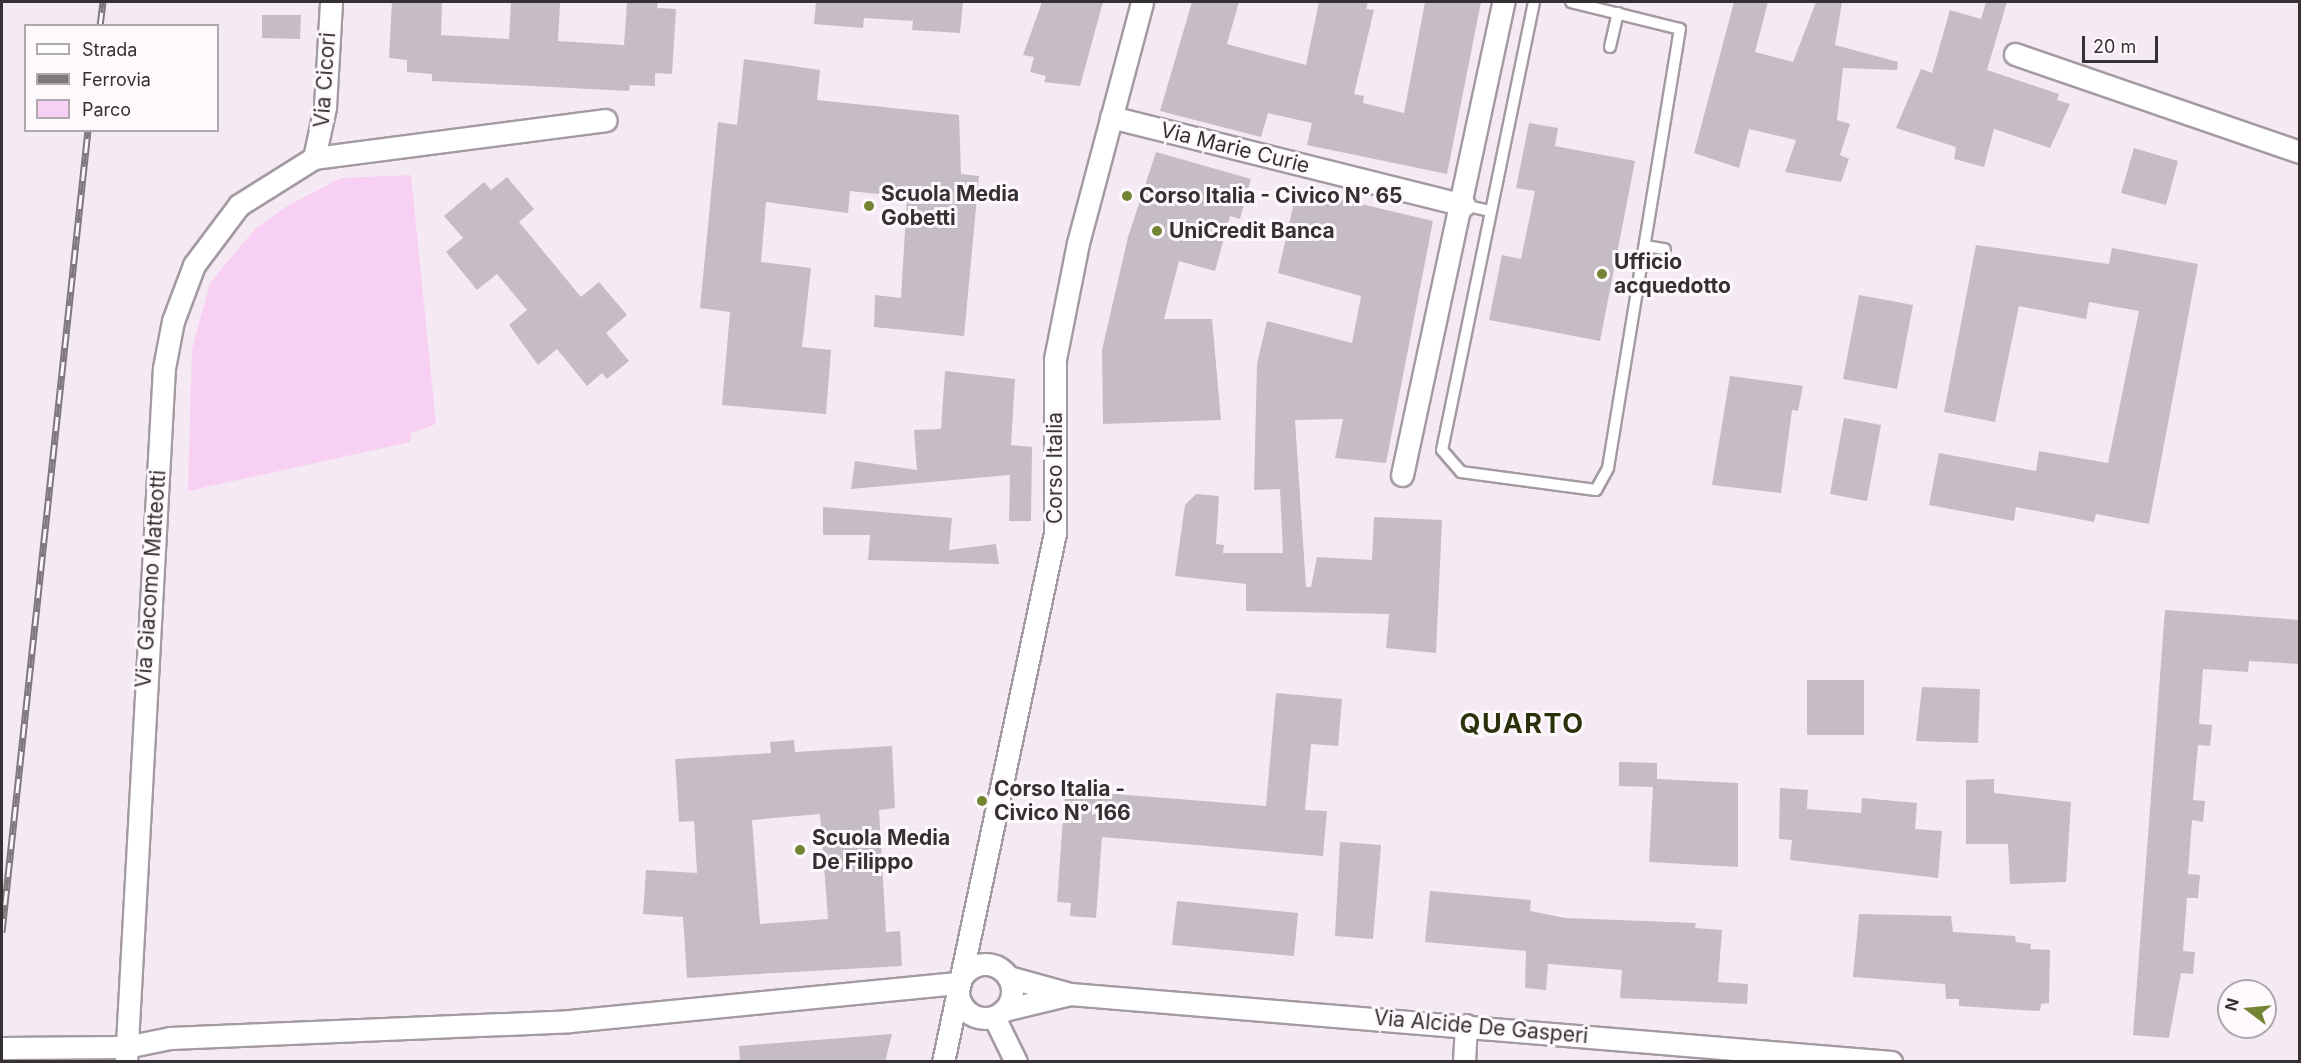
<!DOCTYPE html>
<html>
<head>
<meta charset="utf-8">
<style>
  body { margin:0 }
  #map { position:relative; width:2301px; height:1063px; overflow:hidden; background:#f5eaf3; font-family:Inter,sans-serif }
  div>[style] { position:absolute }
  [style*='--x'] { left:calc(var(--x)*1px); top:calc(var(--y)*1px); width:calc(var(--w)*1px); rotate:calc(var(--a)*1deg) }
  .green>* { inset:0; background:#f7d0f3 }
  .building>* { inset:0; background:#c6bcc5 }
  .roads { filter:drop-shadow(2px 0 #a49aa3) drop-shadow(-2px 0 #a49aa3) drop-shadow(0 2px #a49aa3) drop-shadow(0 -2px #a49aa3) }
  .service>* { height:10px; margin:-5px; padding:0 5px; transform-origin:5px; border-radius:5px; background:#fff }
  .minor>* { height:21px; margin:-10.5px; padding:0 10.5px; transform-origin:10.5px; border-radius:10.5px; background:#fff }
  .minor>.ring { margin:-10.5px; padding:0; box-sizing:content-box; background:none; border:21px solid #fff; border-radius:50% }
  .rail>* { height:7px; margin-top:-3.5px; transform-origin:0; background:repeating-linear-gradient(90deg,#fef9fd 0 14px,#7f787d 0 28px); box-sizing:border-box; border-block:2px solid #7f787d }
  .dots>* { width:16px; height:16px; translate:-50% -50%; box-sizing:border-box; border:3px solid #fef9fd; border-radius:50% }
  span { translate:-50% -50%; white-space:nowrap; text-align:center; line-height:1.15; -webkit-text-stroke:6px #fef9fd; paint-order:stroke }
  .street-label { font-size:21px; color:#343033 }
  .poi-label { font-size:21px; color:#343033; font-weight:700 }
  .left { translate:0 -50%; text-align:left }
  .district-label { font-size:27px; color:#2b320b; font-weight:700; letter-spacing:1.5px }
  .frame { position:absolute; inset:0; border:3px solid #343033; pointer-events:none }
  .legend { position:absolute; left:24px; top:24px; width:195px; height:108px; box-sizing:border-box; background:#fef9fd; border:2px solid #ada9ac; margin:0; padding:8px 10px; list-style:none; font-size:18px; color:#343033 }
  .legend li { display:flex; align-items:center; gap:12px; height:30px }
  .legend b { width:30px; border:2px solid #ada9ac }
  .north { position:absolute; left:2217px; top:979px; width:60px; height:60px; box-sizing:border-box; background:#fef9fd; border:2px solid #ada9ac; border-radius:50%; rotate:286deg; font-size:16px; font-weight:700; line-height:24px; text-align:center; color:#343033 }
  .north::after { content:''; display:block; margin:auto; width:21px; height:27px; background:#738434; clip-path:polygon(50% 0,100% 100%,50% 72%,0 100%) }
  .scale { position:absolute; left:2082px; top:36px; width:76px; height:27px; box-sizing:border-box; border:3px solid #343033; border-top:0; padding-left:8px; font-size:18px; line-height:21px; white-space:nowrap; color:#343033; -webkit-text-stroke:4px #fef9fd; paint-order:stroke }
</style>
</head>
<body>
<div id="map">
  <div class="green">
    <i style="clip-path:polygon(411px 175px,436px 424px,411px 433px,410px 442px,188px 491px,192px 349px,210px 283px,255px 229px,287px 206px,341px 178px)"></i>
  </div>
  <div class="building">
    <i style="clip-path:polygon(392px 2px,442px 2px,441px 35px,509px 39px,511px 2px,560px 3px,558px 41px,624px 45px,627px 2px,658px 2px,657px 8px,676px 9px,672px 74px,655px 73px,655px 86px,630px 85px,629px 91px,432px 81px,432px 74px,407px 72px,407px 60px,389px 58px)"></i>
    <i style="clip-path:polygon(816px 2px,963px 2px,960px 33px,912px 30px,913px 21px,864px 18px,863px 28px,814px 24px)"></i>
    <i style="clip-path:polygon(1042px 2px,1103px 2px,1080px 86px,1044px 82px,1046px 76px,1030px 72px,1034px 57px,1023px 55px)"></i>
    <i style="clip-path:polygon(1192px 2px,1239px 2px,1227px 44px,1306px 65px,1319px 2px,1368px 2px,1366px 9px,1374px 10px,1354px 94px,1364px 96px,1363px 103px,1404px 113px,1425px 2px,1481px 2px,1447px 174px,1307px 145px,1312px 123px,1268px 113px,1261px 137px,1160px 111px)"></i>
    <i style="clip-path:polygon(1734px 2px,1768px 2px,1755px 52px,1793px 62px,1816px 2px,1842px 2px,1835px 45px,1898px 62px,1897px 70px,1843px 68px,1837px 120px,1850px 124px,1840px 155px,1849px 159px,1841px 182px,1785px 172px,1796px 140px,1749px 129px,1739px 168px,1694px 153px)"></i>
    <i style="clip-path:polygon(1986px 2px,2007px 2px,1987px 70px,2059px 94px,2057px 100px,2070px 104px,2050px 148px,1994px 129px,1984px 167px,1954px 159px,1956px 147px,1896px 128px,1921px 69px,1932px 73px,1950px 10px,1981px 19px)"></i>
    <i style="clip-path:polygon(262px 15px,301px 15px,300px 39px,262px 38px)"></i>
    <i style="clip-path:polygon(744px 59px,820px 70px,817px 100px,959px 115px,961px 174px,979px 176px,964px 336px,874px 327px,875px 295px,901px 298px,907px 197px,850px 191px,848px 213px,766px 202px,761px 262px,811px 268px,802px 347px,831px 350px,826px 414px,722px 405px,730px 312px,700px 308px,718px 122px,737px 125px)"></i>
    <i style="clip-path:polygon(1529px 123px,1558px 128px,1555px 146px,1635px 161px,1600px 341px,1489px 320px,1502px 255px,1521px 259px,1535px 191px,1516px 188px)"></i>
    <i style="clip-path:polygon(2134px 148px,2178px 161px,2166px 205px,2121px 193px)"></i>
    <i style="clip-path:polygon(1156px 152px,1251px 179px,1240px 219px,1230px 216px,1215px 271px,1179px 261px,1164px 319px,1212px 319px,1221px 420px,1103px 424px,1102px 350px,1128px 237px)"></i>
    <i style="clip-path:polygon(507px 177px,534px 209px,519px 222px,581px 297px,599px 282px,627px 315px,606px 333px,629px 361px,607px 379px,602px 373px,587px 386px,557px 349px,538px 365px,509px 325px,527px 310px,497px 274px,477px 290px,446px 252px,463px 238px,444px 216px,484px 182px,491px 190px)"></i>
    <i style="clip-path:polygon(1297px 189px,1433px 221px,1386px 463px,1335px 458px,1343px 419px,1295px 420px,1306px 587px,1311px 587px,1317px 557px,1372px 560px,1374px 517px,1442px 520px,1436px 653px,1386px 648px,1389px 614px,1246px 611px,1246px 584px,1175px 576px,1185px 505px,1196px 494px,1219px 496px,1216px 544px,1224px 545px,1223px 553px,1283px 553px,1280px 489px,1254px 490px,1257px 364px,1267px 321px,1352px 343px,1361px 296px,1278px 273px)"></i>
    <i style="clip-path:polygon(1976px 245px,2109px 264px,2112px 248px,2198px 264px,2149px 524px,2096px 514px,2094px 522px,2016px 507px,2014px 521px,1929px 505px,1939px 453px,2036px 471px,2039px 451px,2108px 463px,2139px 311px,2089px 302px,2086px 319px,2019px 306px,1995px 422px,1944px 412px)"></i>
    <i style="clip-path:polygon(1859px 295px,1913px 305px,1897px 389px,1843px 379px)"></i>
    <i style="clip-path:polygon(945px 371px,1015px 379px,1011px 445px,1032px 447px,1031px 521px,1009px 521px,1010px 475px,851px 489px,855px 461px,917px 470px,914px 430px,941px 429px)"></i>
    <i style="clip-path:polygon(1730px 376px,1803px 386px,1798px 411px,1792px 410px,1781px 493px,1712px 485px)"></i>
    <i style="clip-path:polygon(1844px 418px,1881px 425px,1867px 501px,1830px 494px)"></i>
    <i style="clip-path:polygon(823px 507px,952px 518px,949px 550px,996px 544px,999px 564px,868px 560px,870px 535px,823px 535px)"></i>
    <i style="clip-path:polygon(2165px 610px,2300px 620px,2300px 664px,2249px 661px,2248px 672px,2203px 669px,2199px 724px,2212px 725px,2210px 746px,2198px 745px,2193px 800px,2205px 801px,2203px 822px,2192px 820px,2188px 874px,2200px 875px,2198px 898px,2187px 898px,2183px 951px,2195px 952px,2193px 974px,2181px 973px,2169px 1038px,2133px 1035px)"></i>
    <i style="clip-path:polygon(1807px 680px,1864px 680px,1864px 735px,1807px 735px)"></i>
    <i style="clip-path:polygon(1922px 687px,1980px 689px,1978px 743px,1916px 741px)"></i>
    <i style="clip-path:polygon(1276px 693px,1342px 699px,1338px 746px,1311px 744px,1305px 810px,1327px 811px,1323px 856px,1102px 837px,1096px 918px,1070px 916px,1071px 903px,1057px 902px,1065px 790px,1266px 806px)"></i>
    <i style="clip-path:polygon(evenodd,794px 740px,795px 752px,892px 746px,895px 808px,879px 810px,886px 932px,900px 931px,902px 966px,687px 978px,683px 917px,643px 914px,646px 870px,697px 873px,694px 821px,679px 822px,675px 759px,771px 753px,770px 742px,794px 740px,820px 814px,828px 919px,760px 924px,752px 820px,820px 814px)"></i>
    <i style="clip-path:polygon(1619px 762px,1657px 763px,1657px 779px,1738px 783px,1738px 867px,1649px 862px,1653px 787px,1619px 786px)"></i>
    <i style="clip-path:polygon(1994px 779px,1994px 793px,2071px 802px,2066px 882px,2010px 884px,2008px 844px,1966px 844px,1966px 780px)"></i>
    <i style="clip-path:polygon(1780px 788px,1808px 790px,1807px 809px,1861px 813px,1862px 798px,1917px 803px,1915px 829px,1942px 831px,1938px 878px,1790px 860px,1792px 840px,1779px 839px)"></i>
    <i style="clip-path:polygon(1340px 842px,1381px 845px,1373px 939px,1335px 936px)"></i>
    <i style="clip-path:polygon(1430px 891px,1531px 900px,1530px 911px,1565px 918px,1696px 923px,1695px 928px,1722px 930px,1718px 982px,1748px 984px,1747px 1004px,1620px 998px,1622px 970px,1548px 964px,1546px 990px,1525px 988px,1526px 951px,1425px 942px)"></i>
    <i style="clip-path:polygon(1177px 901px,1298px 913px,1294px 956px,1172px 945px)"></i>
    <i style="clip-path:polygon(1859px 914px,1951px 916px,1953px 932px,2015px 936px,2016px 942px,2031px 944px,2030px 949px,2050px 950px,2049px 1003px,2041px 1004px,2040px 1011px,1959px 1006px,1959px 999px,1946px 999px,1945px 984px,1853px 977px)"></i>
    <i style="clip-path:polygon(892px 1034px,885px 1062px,740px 1062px,739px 1046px)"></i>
  </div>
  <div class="roads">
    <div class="service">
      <i style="--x:1534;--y:2;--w:457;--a:101.6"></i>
      <i style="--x:1442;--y:450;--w:29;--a:49"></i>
      <i style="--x:1461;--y:472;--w:136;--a:7.6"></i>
      <i style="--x:1596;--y:490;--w:25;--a:-61"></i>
      <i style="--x:1608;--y:468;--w:445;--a:-80.7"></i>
      <i style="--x:1680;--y:29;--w:112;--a:-166.1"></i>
      <i style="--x:1610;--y:47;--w:35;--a:-77"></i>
      <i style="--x:1464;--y:205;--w:27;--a:13"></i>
      <i style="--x:1645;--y:246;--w:20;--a:9"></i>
    </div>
    <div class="minor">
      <i style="--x:2015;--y:54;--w:301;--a:19"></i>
      <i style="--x:1111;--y:117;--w:364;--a:14"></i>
      <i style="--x:314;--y:158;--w:52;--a:-77.8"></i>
      <i style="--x:325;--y:107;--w:105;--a:-86.7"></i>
      <i style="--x:1402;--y:475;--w:484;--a:-77.9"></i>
      <i class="ring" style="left:958px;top:964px;width:33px;height:33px"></i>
      <i style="--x:1008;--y:977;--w:64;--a:15.3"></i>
      <i style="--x:1070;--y:994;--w:824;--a:4.73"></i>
      <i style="--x:1004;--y:1010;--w:68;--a:-13.6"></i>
      <i style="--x:994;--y:1017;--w:50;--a:63.9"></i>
      <i style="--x:2;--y:1048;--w:124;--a:-0.5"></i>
      <i style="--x:126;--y:1047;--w:45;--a:-11.6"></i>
      <i style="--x:170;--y:1038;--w:400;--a:-2.4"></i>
      <i style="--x:570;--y:1021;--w:391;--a:-5.6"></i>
      <i style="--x:126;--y:1062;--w:695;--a:-86.87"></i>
      <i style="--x:164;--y:368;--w:48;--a:-79.2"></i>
      <i style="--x:173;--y:321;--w:60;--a:-69.4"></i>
      <i style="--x:194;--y:265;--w:75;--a:-53.1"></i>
      <i style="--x:239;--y:205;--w:89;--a:-32.1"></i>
      <i style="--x:314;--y:158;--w:294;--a:-7.4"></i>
      <i style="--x:943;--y:1062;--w:541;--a:-78.05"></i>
      <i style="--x:1055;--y:533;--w:174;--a:-90"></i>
      <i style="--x:1055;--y:359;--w:118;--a:-78.8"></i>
      <i style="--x:1078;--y:243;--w:249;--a:-75.1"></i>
      <i style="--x:1464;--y:1062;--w:37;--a:-87"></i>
    </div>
  </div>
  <div class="rail">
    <i style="--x:100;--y:26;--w:24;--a:-83"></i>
    <i style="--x:2;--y:932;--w:807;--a:-83.88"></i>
  </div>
  <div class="dots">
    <i style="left:1127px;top:196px;background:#738434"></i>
    <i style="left:869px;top:206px;background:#738434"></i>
    <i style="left:1157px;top:231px;background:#738434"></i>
    <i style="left:1602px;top:274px;background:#738434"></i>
    <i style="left:982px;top:801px;background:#738434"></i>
    <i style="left:800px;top:850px;background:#738434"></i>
  </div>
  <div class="street-label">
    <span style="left:325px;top:80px;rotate:-86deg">Via Cicori</span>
    <span style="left:1235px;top:148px;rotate:14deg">Via Marie Curie</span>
    <span style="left:1055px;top:468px;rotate:-90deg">Corso Italia</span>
    <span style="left:151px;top:579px;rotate:-86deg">Via Giacomo Matteotti</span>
    <span style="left:1481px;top:1027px;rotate:5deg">Via Alcide De Gasperi</span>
  </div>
  <div class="poi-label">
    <span class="left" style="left:881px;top:206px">Scuola Media<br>Gobetti</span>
    <span class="left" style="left:1139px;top:196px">Corso Italia - Civico N° 65</span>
    <span class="left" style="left:1169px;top:231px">UniCredit Banca</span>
    <span class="left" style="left:1614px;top:274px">Ufficio<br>acquedotto</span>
    <span class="left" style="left:994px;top:801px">Corso Italia -<br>Civico N° 166</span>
    <span class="left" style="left:812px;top:850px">Scuola Media<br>De Filippo</span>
  </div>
  <div class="district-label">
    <span style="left:1522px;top:724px">QUARTO</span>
  </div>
  <div class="frame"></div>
  <ul class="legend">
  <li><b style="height:8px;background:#fff"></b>Strada</li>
  <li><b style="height:8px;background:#7f787d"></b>Ferrovia</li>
  <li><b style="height:16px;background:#f7d0f3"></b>Parco</li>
  </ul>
  <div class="north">N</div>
  <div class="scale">20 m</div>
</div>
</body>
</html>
